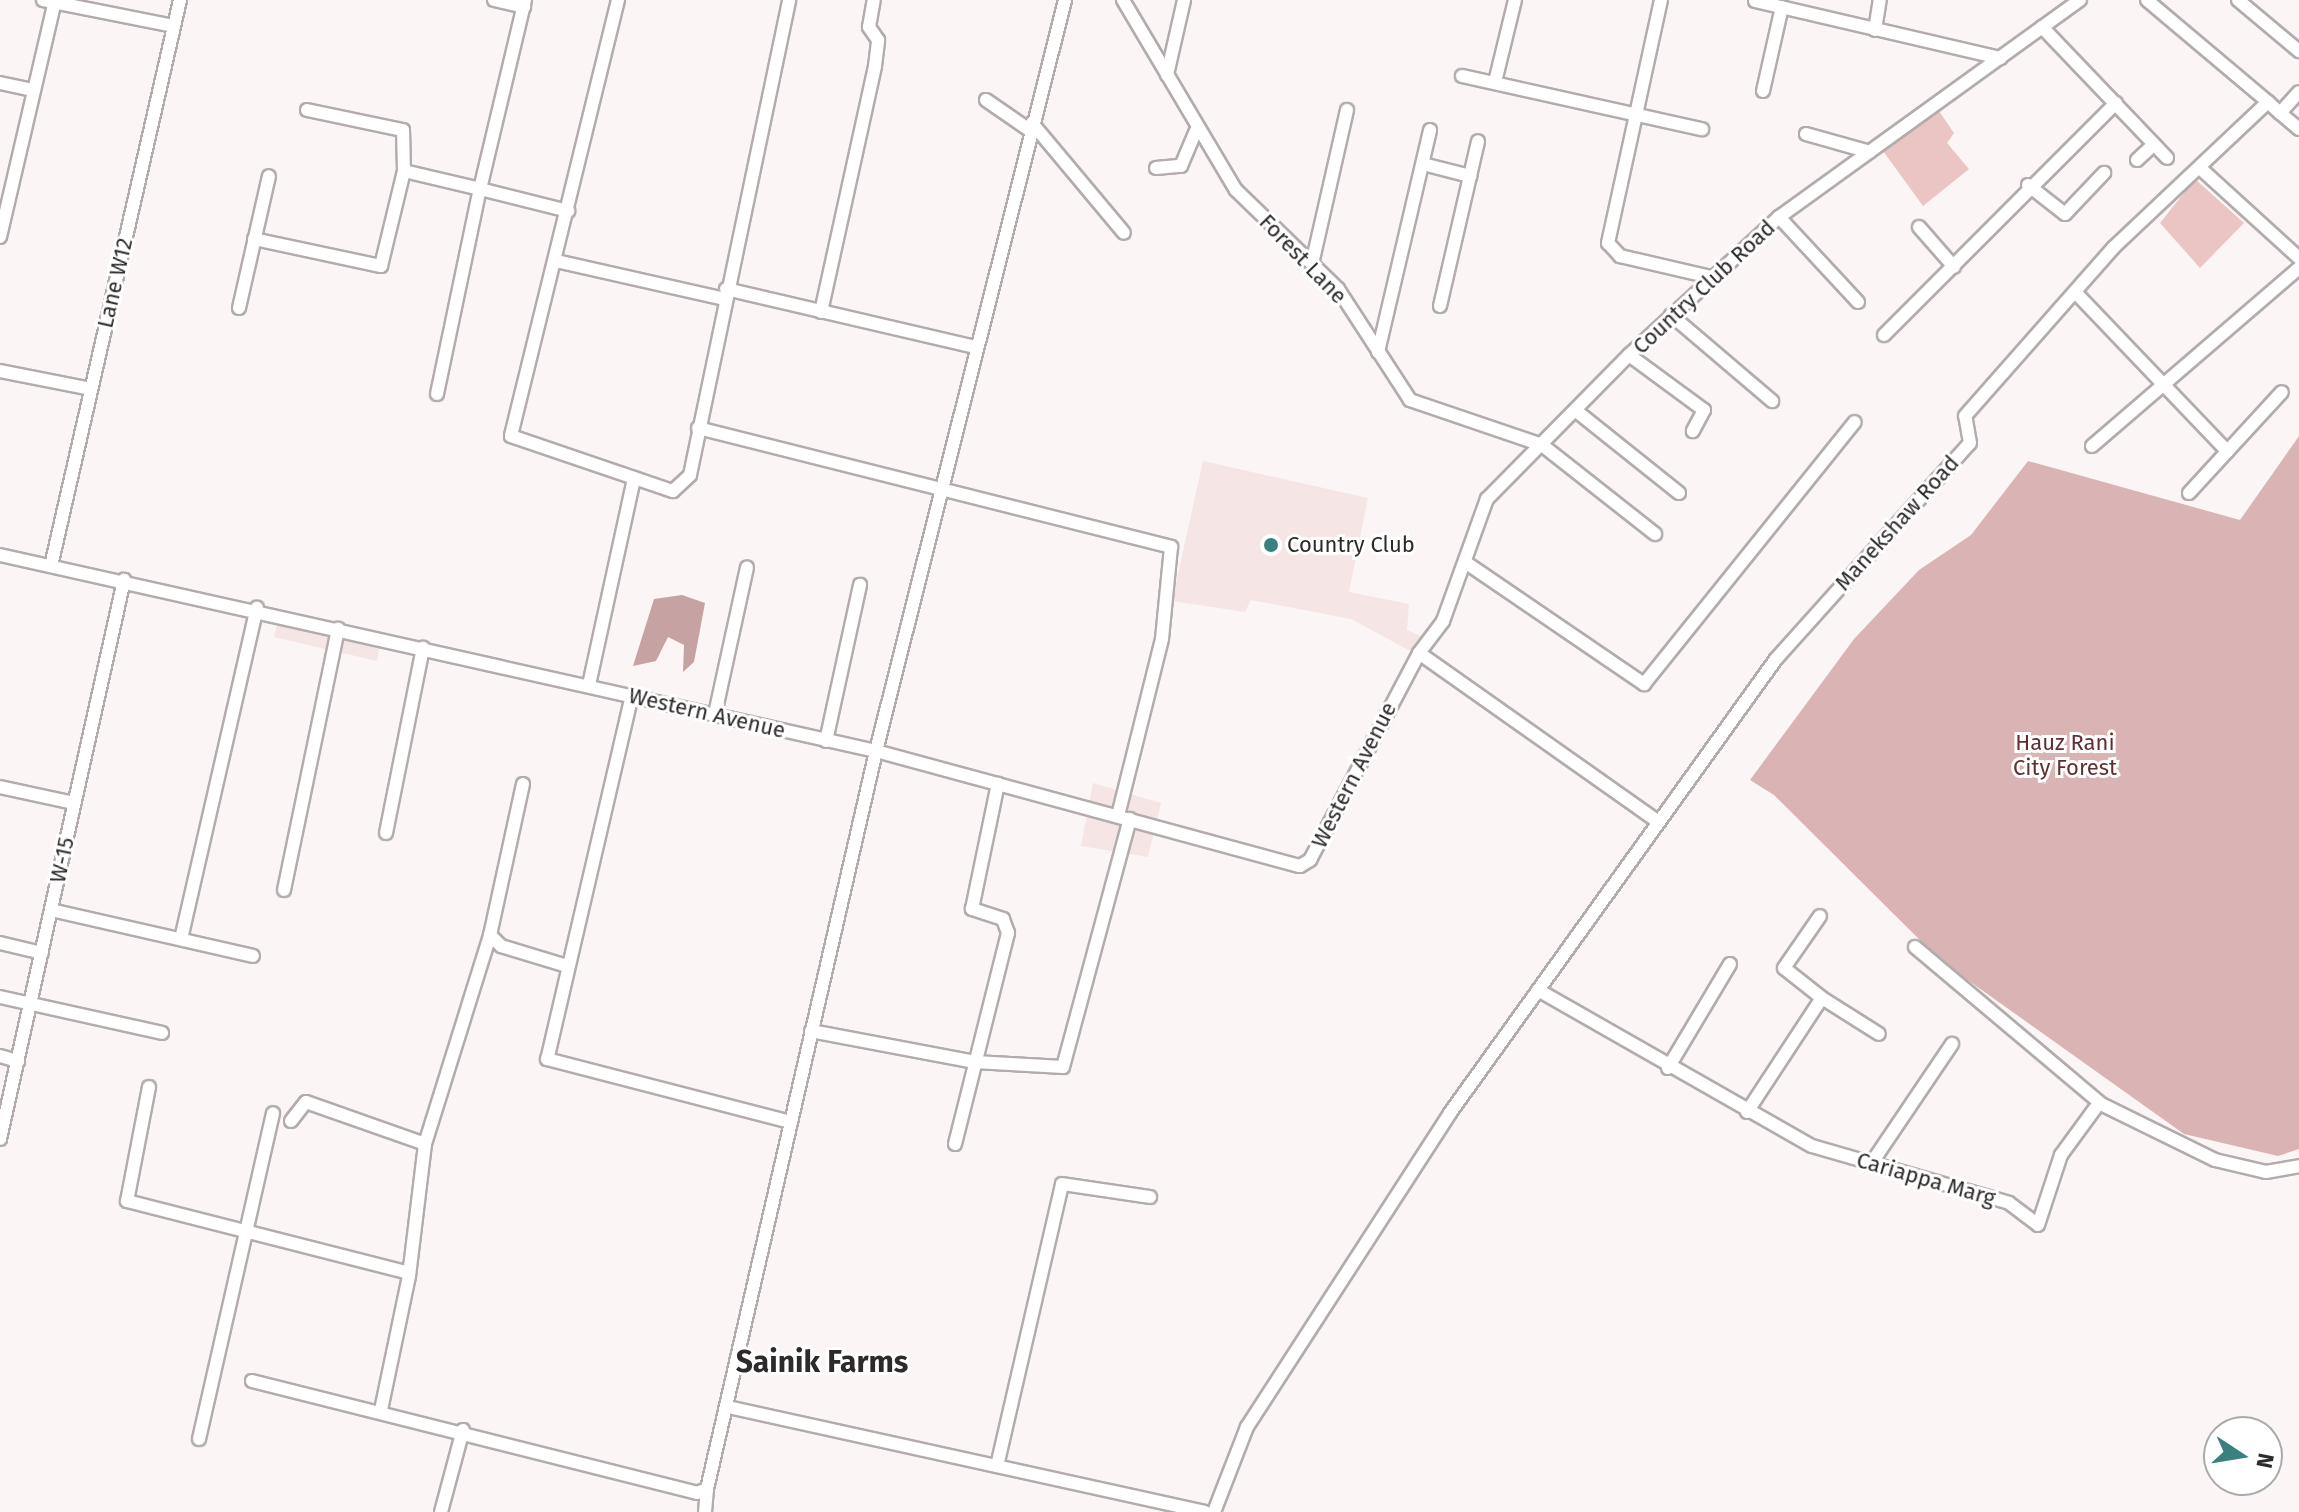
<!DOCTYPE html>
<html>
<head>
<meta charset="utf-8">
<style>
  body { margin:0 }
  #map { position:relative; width:2299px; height:1512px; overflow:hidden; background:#fcf5f5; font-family:"Fira Sans",sans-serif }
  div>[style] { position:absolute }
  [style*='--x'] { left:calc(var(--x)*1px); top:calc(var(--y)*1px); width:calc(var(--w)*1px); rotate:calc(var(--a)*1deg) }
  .built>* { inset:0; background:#f6e5e5 }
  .green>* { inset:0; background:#ebc4c4 }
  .forest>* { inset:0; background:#dab4b4 }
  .water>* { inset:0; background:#c7a2a2 }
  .roads { filter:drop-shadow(2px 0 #b3acac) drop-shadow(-2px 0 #b3acac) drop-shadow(0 2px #b3acac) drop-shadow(0 -2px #b3acac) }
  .minor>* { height:12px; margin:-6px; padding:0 6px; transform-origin:6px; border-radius:6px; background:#fff }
  .dots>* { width:22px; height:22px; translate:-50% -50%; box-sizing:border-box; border:4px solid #fff; border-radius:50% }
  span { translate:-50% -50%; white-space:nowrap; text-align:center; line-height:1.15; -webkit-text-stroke:6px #fff; paint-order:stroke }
  .street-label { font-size:22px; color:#2d2a2a }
  .poi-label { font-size:22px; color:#2d2a2a }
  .left { translate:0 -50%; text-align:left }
  .park-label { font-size:22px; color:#622f31 }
  .district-label { font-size:30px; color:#2d2a2a; font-weight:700 }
  .north { position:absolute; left:2203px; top:1416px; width:80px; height:80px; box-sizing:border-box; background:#fff; border:2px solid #abaaaa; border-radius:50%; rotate:102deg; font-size:22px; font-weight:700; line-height:32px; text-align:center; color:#2d2a2a }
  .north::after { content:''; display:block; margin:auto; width:28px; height:36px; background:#39817e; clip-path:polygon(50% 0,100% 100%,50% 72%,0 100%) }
</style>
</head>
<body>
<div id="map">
  <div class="built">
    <i style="clip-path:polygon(1203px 461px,1368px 498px,1349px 592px,1409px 604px,1407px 630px,1423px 637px,1412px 652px,1351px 619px,1251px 600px,1245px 612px,1172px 601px)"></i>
    <i style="clip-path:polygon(279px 616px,380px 644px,377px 661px,274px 637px)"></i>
    <i style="clip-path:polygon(1093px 783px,1161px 803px,1148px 857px,1081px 846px)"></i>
  </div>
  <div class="green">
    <i style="clip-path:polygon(1939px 111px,1954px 133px,1947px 143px,1969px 169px,1923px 206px,1883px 151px)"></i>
    <i style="clip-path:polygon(2195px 179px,2244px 223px,2200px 268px,2160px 223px)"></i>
  </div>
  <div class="forest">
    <i style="clip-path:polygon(2299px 436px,2299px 1149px,2278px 1156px,2184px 1134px,1941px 961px,1774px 795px,1750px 780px,1854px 639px,1919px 570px,1971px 535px,2028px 461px,2240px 520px)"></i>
  </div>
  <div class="water">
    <i style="clip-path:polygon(682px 595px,705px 603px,694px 662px,683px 672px,684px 645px,668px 637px,656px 661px,633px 666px,654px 599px)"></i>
  </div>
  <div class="roads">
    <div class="minor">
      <i style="--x:43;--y:0;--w:133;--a:11.3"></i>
      <i style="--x:494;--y:0;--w:31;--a:13"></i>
      <i style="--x:618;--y:0;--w:449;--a:103.8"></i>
      <i style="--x:511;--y:436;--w:171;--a:18.8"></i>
      <i style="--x:673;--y:491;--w:23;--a:-43"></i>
      <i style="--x:690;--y:475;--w:485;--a:-78.2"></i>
      <i style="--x:1123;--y:0;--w:221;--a:59.3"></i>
      <i style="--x:1236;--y:190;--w:142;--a:44.1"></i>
      <i style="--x:1338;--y:289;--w:132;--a:57"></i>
      <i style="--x:1410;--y:400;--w:139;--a:18.8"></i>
      <i style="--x:1542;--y:445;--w:144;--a:38.2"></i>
      <i style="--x:1661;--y:0;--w:249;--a:102.3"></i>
      <i style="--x:1608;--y:243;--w:18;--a:47"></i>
      <i style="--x:1620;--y:256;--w:92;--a:13.1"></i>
      <i style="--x:2238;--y:0;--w:80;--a:39.9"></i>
      <i style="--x:1755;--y:1;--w:252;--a:13.1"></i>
      <i style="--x:2042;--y:27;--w:181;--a:46.3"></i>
      <i style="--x:1875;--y:30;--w:30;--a:-81"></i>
      <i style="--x:1167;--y:75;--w:77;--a:-77.2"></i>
      <i style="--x:1462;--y:76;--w:246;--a:12.5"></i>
      <i style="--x:1495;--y:82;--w:84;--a:-76.3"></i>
      <i style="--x:0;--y:83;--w:34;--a:12"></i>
      <i style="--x:1763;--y:91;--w:86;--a:-77.3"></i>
      <i style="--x:986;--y:100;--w:51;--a:34.6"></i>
      <i style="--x:2268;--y:102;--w:16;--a:43"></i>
      <i style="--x:2280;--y:113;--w:28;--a:-48"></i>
      <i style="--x:307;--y:110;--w:98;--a:11.8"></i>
      <i style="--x:403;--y:130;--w:41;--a:88.6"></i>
      <i style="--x:2280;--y:113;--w:25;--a:40"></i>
      <i style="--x:1032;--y:123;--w:143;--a:50.1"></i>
      <i style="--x:1806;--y:134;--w:66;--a:15.7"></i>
      <i style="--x:2137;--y:160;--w:23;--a:-43"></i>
      <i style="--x:1423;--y:164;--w:49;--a:14.3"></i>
      <i style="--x:1156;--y:168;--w:25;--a:-5"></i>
      <i style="--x:1181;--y:166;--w:38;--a:-67"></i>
      <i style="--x:2200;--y:168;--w:134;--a:42.3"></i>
      <i style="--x:2028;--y:185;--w:47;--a:38.1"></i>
      <i style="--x:2065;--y:214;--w:57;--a:-46.4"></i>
      <i style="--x:1779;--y:217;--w:116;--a:47.1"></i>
      <i style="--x:1919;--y:227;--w:53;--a:48.8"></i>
      <i style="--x:0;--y:237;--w:243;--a:-76.9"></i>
      <i style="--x:254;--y:239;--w:130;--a:12"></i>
      <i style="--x:381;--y:266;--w:98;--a:-76.4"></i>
      <i style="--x:404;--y:171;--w:78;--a:13.3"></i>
      <i style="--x:480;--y:189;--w:194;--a:-76.6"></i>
      <i style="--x:556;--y:261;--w:172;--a:12.7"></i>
      <i style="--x:1312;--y:264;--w:158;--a:-77.2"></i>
      <i style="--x:726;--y:289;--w:257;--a:13.1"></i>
      <i style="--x:2076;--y:293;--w:219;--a:46.3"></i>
      <i style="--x:1440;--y:306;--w:169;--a:-77"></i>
      <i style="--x:239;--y:308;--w:135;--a:-77.2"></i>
      <i style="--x:821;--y:312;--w:252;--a:-77.6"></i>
      <i style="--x:875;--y:66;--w:26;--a:-83"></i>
      <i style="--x:878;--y:40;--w:16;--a:-125"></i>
      <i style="--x:869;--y:27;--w:27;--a:-80"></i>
      <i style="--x:1671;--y:315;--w:133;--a:40.4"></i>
      <i style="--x:1884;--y:335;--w:328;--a:-45"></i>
      <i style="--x:1378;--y:352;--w:228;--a:-76.8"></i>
      <i style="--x:1629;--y:355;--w:93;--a:36.3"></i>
      <i style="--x:1704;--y:410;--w:24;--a:118"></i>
      <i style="--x:0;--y:371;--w:93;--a:11.2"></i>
      <i style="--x:437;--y:394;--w:209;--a:-78.2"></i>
      <i style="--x:480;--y:189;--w:91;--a:14"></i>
      <i style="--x:1575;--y:410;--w:133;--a:38.6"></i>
      <i style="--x:698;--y:428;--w:488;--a:14.1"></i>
      <i style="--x:1171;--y:547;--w:92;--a:95.6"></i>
      <i style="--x:1162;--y:639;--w:182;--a:104"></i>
      <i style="--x:2092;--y:446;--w:273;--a:-40.7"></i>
      <i style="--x:2189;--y:493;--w:137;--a:-47.4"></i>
      <i style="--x:0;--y:555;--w:898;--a:12.61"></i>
      <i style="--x:876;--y:751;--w:439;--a:15.2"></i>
      <i style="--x:1300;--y:866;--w:12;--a:-31"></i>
      <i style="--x:1310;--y:860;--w:234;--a:-62.2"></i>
      <i style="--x:1419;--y:653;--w:291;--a:35.2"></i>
      <i style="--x:1465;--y:562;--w:217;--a:34.3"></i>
      <i style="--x:1644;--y:684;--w:336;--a:-51.2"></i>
      <i style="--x:51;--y:566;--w:581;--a:-77.16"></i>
      <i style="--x:1419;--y:653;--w:40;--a:-53"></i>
      <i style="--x:1443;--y:621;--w:130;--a:-70.2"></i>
      <i style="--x:1487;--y:499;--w:202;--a:-45.4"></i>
      <i style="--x:1629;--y:355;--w:204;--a:-42.6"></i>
      <i style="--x:1779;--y:217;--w:371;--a:-35.8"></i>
      <i style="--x:589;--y:685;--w:212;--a:-77.7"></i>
      <i style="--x:632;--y:695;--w:374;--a:103.1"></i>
      <i style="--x:547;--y:1059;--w:251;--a:14.5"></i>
      <i style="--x:715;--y:714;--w:150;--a:-77.7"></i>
      <i style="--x:826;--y:741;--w:160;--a:-77.7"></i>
      <i style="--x:523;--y:784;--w:155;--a:102.3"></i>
      <i style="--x:490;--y:935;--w:16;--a:45"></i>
      <i style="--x:501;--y:946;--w:69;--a:16.9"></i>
      <i style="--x:0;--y:787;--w:76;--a:12.2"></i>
      <i style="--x:386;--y:833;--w:189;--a:-78.7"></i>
      <i style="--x:284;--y:890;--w:267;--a:-78.3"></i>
      <i style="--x:51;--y:910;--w:207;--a:12.8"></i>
      <i style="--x:181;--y:939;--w:340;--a:-77.1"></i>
      <i style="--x:0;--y:943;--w:43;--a:13.4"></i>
      <i style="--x:1915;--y:947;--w:242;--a:40.1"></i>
      <i style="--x:1538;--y:990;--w:315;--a:29.7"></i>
      <i style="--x:1812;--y:1146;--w:205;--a:16.1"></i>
      <i style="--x:2009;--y:1203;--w:36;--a:37"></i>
      <i style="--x:2038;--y:1225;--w:74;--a:-71.8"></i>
      <i style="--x:2061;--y:1155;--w:64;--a:-53.8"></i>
      <i style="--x:2099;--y:1103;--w:129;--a:26.2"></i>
      <i style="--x:2215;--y:1160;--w:52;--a:13.2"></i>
      <i style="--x:2266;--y:1172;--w:34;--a:-10"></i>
      <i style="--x:0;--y:997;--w:166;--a:12.5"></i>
      <i style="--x:1822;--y:998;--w:67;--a:32.3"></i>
      <i style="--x:811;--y:1031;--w:167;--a:10.7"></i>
      <i style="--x:975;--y:1062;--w:88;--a:3.3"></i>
      <i style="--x:1063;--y:1067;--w:257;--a:-74.9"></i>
      <i style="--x:0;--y:1056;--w:19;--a:16"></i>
      <i style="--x:1668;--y:1068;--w:121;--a:-59.2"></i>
      <i style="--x:149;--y:1087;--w:116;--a:100.9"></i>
      <i style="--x:127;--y:1201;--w:291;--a:14.3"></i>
      <i style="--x:1747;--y:1112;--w:136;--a:-56.7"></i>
      <i style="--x:1822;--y:998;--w:48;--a:-141.7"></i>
      <i style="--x:1784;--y:968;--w:63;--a:-55.3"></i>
      <i style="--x:291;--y:1121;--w:24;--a:-52"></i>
      <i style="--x:306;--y:1102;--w:126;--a:19.4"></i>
      <i style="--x:425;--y:1144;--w:133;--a:96.9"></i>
      <i style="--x:409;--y:1276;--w:137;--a:101.8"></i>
      <i style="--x:0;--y:1139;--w:573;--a:-77.49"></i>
      <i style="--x:425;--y:1144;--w:219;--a:-72.7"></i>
      <i style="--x:955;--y:1144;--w:218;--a:-75.9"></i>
      <i style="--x:1008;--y:933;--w:15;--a:-110"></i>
      <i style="--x:1003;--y:919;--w:33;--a:-162"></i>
      <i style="--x:972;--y:909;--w:128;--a:-78.3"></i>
      <i style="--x:1871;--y:1164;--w:145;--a:-56"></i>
      <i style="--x:252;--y:1381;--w:459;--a:14.1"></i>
      <i style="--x:697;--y:1493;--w:11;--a:-22"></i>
      <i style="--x:707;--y:1489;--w:757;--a:-77.1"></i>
      <i style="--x:876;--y:751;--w:774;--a:-75.87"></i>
      <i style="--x:728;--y:1407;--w:488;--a:12.4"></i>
      <i style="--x:199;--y:1439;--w:334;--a:-77.2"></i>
      <i style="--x:997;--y:1466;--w:289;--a:-77"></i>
      <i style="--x:1062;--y:1184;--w:89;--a:8.4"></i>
      <i style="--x:441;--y:1512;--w:85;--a:-75"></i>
      <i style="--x:705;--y:1512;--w:23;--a:-85"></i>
      <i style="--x:1214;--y:1512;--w:91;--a:-68.8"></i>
      <i style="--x:1247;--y:1427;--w:374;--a:-57.1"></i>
      <i style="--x:1450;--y:1113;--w:559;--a:-54.32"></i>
      <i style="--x:1776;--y:659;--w:290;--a:-48.1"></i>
      <i style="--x:1970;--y:443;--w:27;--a:-100"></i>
      <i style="--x:1965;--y:416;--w:224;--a:-48.6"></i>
      <i style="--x:2113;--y:248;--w:213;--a:-43.3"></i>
      <i style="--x:2268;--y:102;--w:158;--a:-139.9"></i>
    </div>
  </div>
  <div class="dots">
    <i style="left:1271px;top:545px;background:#39817e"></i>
  </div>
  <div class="street-label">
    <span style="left:1303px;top:259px;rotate:46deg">Forest Lane</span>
    <span style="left:115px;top:283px;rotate:-77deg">Lane W12</span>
    <span style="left:1704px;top:287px;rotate:-43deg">Country Club Road</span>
    <span style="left:1897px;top:523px;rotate:-48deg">Manekshaw Road</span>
    <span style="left:707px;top:713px;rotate:13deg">Western Avenue</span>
    <span style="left:1354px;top:775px;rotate:-63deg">Western Avenue</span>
    <span style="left:62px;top:860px;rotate:-78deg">W-15</span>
    <span style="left:1926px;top:1179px;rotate:16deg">Cariappa Marg</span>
  </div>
  <div class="poi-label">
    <span class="left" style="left:1287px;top:545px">Country Club</span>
  </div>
  <div class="park-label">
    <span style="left:2065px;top:755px">Hauz Rani<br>City Forest</span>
  </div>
  <div class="district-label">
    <span style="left:822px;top:1362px">Sainik Farms</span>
  </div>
  <div class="north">N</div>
</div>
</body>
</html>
